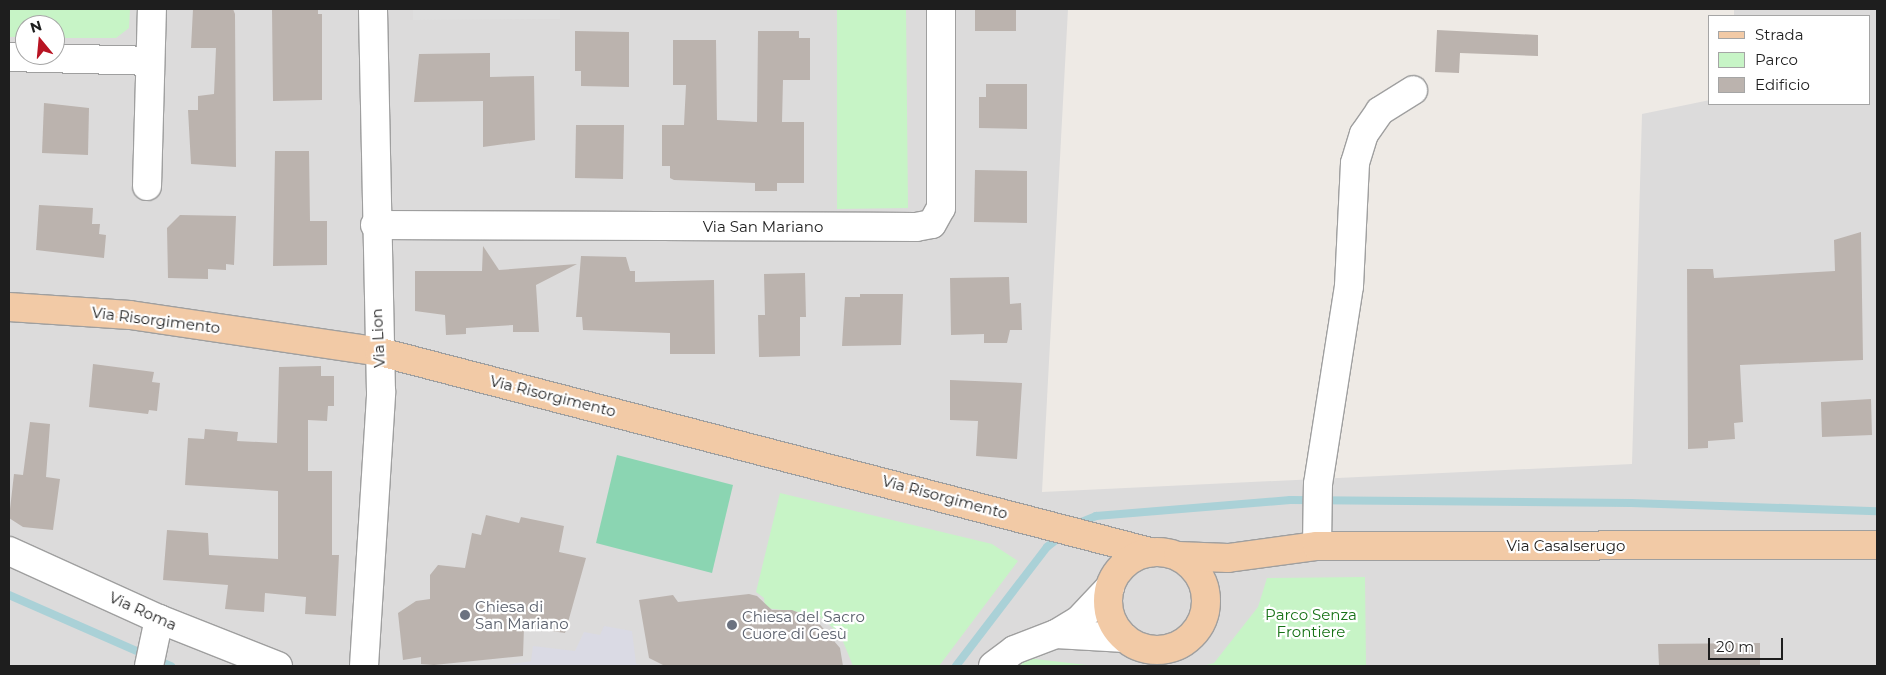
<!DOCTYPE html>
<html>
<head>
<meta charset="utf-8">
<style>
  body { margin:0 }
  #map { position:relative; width:1886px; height:675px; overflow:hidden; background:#eeeae5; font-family:Montserrat,sans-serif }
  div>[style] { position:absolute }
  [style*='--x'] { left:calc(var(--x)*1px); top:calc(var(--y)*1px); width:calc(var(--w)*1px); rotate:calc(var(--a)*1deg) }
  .residential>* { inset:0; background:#dcdbdb }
  .park>* { inset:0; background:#c7f4c6 }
  .pitch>* { inset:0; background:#8bd5b2 }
  .parking>* { inset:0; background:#dedede }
  .plaza>* { inset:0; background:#dadae4 }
  .stream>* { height:8px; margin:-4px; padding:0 4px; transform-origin:4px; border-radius:4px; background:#aad1d7 }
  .building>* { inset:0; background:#bbb3ae }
  .roads { filter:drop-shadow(1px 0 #9f9f9f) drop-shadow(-1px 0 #9f9f9f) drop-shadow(0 1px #9f9f9f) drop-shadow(0 -1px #9f9f9f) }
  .minor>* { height:28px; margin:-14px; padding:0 14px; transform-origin:14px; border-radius:14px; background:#fff }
  .major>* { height:28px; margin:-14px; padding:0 14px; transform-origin:14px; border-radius:14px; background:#f2caa6 }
  .major>.ring { margin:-14px; padding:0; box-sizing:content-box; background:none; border:28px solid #f2caa6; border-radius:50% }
  .dots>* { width:14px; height:14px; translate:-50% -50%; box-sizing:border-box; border:2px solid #fff; border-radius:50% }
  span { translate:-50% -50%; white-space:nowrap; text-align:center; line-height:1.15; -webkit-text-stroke:4.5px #fff; paint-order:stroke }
  .street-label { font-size:15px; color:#1e1e1e }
  .worship-label { font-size:15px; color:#5b616d }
  .left { translate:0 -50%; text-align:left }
  .park-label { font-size:15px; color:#177216 }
  .frame { position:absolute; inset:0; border:10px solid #1e1e1e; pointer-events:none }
  .legend { position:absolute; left:1708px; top:15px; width:162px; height:90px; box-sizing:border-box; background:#fff; border:1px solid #a5a5a5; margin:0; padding:6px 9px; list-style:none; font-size:15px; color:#1e1e1e }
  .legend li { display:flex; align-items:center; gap:10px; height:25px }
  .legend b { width:25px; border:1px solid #a5a5a5 }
  .north { position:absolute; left:15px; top:15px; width:50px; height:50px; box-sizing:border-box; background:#fff; border:1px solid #a5a5a5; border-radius:50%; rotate:343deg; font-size:14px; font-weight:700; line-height:20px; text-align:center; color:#1e1e1e }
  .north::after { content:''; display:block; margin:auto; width:18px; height:22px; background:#b81423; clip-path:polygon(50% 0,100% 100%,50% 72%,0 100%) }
  .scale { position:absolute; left:1708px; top:638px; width:75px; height:22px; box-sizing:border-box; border:2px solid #1e1e1e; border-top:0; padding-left:6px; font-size:15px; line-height:18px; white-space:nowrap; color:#1e1e1e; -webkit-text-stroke:4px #fff; paint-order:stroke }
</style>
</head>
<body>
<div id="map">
  <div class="residential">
    <i style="clip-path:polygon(evenodd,9px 9px,1068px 9px,1042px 492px,1632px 464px,1642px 114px,1710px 100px,1710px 104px,1870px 104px,1870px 16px,1734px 16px,1734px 9px,1877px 9px,1877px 666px,9px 666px,9px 9px,25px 25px,55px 25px,55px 55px,25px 55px,25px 25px)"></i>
  </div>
  <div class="park">
    <i style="clip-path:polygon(9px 9px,130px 9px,129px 28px,116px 38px,55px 38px,55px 25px,25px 25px,25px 37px,9px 37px)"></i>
    <i style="clip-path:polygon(837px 9px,906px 9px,908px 208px,837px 209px)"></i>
    <i style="clip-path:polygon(780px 493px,992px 544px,1018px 561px,939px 666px,853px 666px,840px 634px,817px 614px,765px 608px,764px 598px,756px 592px)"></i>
    <i style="clip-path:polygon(1365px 577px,1366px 666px,1203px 666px,1214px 663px,1258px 607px,1267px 578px)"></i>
    <i style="clip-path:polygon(1026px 658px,1087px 665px,1091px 666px,1020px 666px)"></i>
  </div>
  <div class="pitch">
    <i style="clip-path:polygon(617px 455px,733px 485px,712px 573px,596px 543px)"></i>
  </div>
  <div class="parking">
    <i style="clip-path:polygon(413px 9px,560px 9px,560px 19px,413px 20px)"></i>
  </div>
  <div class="plaza">
    <i style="clip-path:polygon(604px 626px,632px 631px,636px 664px,647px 666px,500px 666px,531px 661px,533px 646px,575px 651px,584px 632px,600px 635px)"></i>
  </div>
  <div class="stream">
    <i style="--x:1074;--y:525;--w:24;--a:-22"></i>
    <i style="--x:1096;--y:516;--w:195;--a:-4.7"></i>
    <i style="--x:1290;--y:500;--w:341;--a:0.5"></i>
    <i style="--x:1631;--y:503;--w:246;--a:1.9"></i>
    <i style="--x:9;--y:595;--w:177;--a:23.7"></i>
    <i style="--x:956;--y:666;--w:150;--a:-52.6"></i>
    <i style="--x:1047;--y:547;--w:18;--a:-38"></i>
  </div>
  <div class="building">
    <i style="clip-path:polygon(193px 9px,233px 9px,235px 14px,236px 167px,191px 164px,188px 110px,198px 110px,198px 96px,214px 94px,216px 48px,191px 48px)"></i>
    <i style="clip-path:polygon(272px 9px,318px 9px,318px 14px,322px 14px,322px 100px,273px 101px)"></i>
    <i style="clip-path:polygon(975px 9px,1016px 9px,1016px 31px,975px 31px)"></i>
    <i style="clip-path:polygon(1437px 30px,1538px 35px,1538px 56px,1460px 53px,1459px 73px,1435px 72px)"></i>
    <i style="clip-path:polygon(575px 31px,629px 32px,629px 87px,581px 86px,581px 71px,575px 71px)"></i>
    <i style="clip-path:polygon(758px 31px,799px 31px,799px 38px,810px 38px,810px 80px,783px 80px,782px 122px,804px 122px,804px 183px,777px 183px,777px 191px,755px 191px,755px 183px,674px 180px,670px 178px,670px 166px,662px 166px,662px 125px,684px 125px,686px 85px,673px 85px,673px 40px,716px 40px,717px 120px,757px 122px)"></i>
    <i style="clip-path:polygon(490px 53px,490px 77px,534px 76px,535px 140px,483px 147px,483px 101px,414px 102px,419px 54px)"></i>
    <i style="clip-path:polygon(986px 84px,1027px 84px,1027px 129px,979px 128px,979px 97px,986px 97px)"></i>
    <i style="clip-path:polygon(44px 103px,89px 108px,88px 155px,42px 153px)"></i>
    <i style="clip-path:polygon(576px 125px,624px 125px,623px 179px,575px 178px)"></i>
    <i style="clip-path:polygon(275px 151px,309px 151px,310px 221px,327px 221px,327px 265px,273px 266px)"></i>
    <i style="clip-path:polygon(975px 170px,1027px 171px,1027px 223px,974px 222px)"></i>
    <i style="clip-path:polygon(39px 205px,93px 208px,92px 224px,100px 224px,99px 234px,106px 235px,104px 258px,36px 250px)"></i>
    <i style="clip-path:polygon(180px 215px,236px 216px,234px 265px,226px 264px,226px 270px,208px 269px,208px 279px,168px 278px,167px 228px)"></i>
    <i style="clip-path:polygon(1861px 232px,1863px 360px,1740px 365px,1743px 422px,1734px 423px,1735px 439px,1708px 441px,1708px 448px,1688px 449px,1687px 269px,1713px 269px,1714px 278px,1835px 271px,1834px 240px)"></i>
    <i style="clip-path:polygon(483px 246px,499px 270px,577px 264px,536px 285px,539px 332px,513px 332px,513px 325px,466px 328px,466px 334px,446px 335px,445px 315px,415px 311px,415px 271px,482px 271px)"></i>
    <i style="clip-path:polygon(581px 256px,626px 257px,630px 271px,635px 271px,635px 282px,714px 280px,715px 354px,670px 354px,670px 333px,583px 330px,582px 317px,576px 317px)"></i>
    <i style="clip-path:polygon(805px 273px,806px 317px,800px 317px,800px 356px,759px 357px,758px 315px,765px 315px,764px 274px)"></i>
    <i style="clip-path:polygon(1009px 277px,1010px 304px,1021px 303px,1022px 330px,1010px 330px,1007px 343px,984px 343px,984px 334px,951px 335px,950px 278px)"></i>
    <i style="clip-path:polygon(860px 294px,903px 294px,901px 345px,842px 346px,845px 297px,860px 297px)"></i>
    <i style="clip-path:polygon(93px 364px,154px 372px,152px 382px,160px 383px,157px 411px,149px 410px,148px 414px,89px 407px)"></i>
    <i style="clip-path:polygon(321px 366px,321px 376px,334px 376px,334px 406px,328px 406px,327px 421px,308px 420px,308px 471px,332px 471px,332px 555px,339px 555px,336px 616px,305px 614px,306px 597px,265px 593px,264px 612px,225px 609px,228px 585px,163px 580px,167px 530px,208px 533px,209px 555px,278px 559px,278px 491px,185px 485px,188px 438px,204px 439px,205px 429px,238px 432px,237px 441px,277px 443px,279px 367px)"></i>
    <i style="clip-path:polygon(950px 380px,1022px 383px,1017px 459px,976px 456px,978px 421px,950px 420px)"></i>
    <i style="clip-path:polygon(1871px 399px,1872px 435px,1822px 437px,1821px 402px)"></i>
    <i style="clip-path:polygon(30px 422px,50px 424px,46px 477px,60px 479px,53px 530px,23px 527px,9px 518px,14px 474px,23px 475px)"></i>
    <i style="clip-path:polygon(486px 515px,519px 523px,521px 517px,564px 526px,559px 552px,586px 558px,565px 633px,524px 627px,523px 656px,434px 665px,421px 664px,421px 657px,403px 660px,398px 613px,416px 601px,430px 599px,430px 575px,438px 565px,465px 568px,472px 533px,481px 535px)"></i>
    <i style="clip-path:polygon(749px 594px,757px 596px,772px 610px,792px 610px,816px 620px,840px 648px,843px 666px,665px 666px,649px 658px,639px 600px,673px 595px,678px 602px)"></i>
    <i style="clip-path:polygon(1760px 643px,1760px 666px,1659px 666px,1658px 644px)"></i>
  </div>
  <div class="roads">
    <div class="minor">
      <i style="--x:9;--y:57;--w:140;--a:1.6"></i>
      <i style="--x:147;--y:186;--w:177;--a:-88.4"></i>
      <i style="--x:375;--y:225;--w:541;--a:0.21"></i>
      <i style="--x:916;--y:227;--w:16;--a:-11"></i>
      <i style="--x:932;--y:224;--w:18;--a:-61"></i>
      <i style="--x:941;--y:208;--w:199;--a:-90"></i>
      <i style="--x:1317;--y:546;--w:62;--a:-89.1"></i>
      <i style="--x:1318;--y:484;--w:200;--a:-81.1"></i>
      <i style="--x:1349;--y:286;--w:123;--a:-87.2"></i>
      <i style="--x:1355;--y:163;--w:30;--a:-73"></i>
      <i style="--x:1364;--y:134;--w:28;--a:-55"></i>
      <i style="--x:1380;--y:111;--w:39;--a:-32"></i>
      <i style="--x:9;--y:551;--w:165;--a:24.4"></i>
      <i style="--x:159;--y:619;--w:128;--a:21.6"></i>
      <i style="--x:1056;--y:634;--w:69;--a:3.3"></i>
      <i style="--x:149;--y:666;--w:48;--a:-78"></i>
      <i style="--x:364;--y:666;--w:275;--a:-86.4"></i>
      <i style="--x:381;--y:392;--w:383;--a:-91.2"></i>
      <i style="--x:993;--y:666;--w:26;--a:-37"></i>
      <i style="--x:1014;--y:650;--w:45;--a:-20.9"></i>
      <i style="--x:1056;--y:634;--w:26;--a:-31"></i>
      <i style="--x:1078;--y:621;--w:47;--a:-46.7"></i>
    </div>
    <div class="major">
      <i style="--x:9;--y:307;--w:121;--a:3.8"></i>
      <i style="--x:130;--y:315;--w:253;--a:8.4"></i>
      <i style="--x:380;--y:352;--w:796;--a:14.56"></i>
      <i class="ring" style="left:1108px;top:552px;width:70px;height:70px"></i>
      <i style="--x:1178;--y:556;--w:50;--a:2.3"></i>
      <i style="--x:1228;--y:558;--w:90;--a:-7.7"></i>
      <i style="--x:1317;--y:546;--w:560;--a:-0.1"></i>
    </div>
  </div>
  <div class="dots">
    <i style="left:465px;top:615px;background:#6b7280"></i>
    <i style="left:732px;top:625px;background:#6b7280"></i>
  </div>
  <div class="street-label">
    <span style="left:763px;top:227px">Via San Mariano</span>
    <span style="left:156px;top:320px;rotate:7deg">Via Risorgimento</span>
    <span style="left:378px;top:338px;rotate:-93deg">Via Lion</span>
    <span style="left:553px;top:396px;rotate:14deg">Via Risorgimento</span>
    <span style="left:945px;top:497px;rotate:15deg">Via Risorgimento</span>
    <span style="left:1566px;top:546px">Via Casalserugo</span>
    <span style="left:143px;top:611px;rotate:24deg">Via Roma</span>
  </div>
  <div class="worship-label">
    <span class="left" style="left:475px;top:615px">Chiesa di<br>San Mariano</span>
    <span class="left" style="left:742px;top:625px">Chiesa del Sacro<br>Cuore di Gesù</span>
  </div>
  <div class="park-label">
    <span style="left:1311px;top:623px">Parco Senza<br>Frontiere</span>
  </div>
  <div class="frame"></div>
  <ul class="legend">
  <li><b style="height:6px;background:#f2caa6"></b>Strada</li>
  <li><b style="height:14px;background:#c7f4c6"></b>Parco</li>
  <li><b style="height:14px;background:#bbb3ae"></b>Edificio</li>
  </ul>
  <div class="north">N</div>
  <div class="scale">20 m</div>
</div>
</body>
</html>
